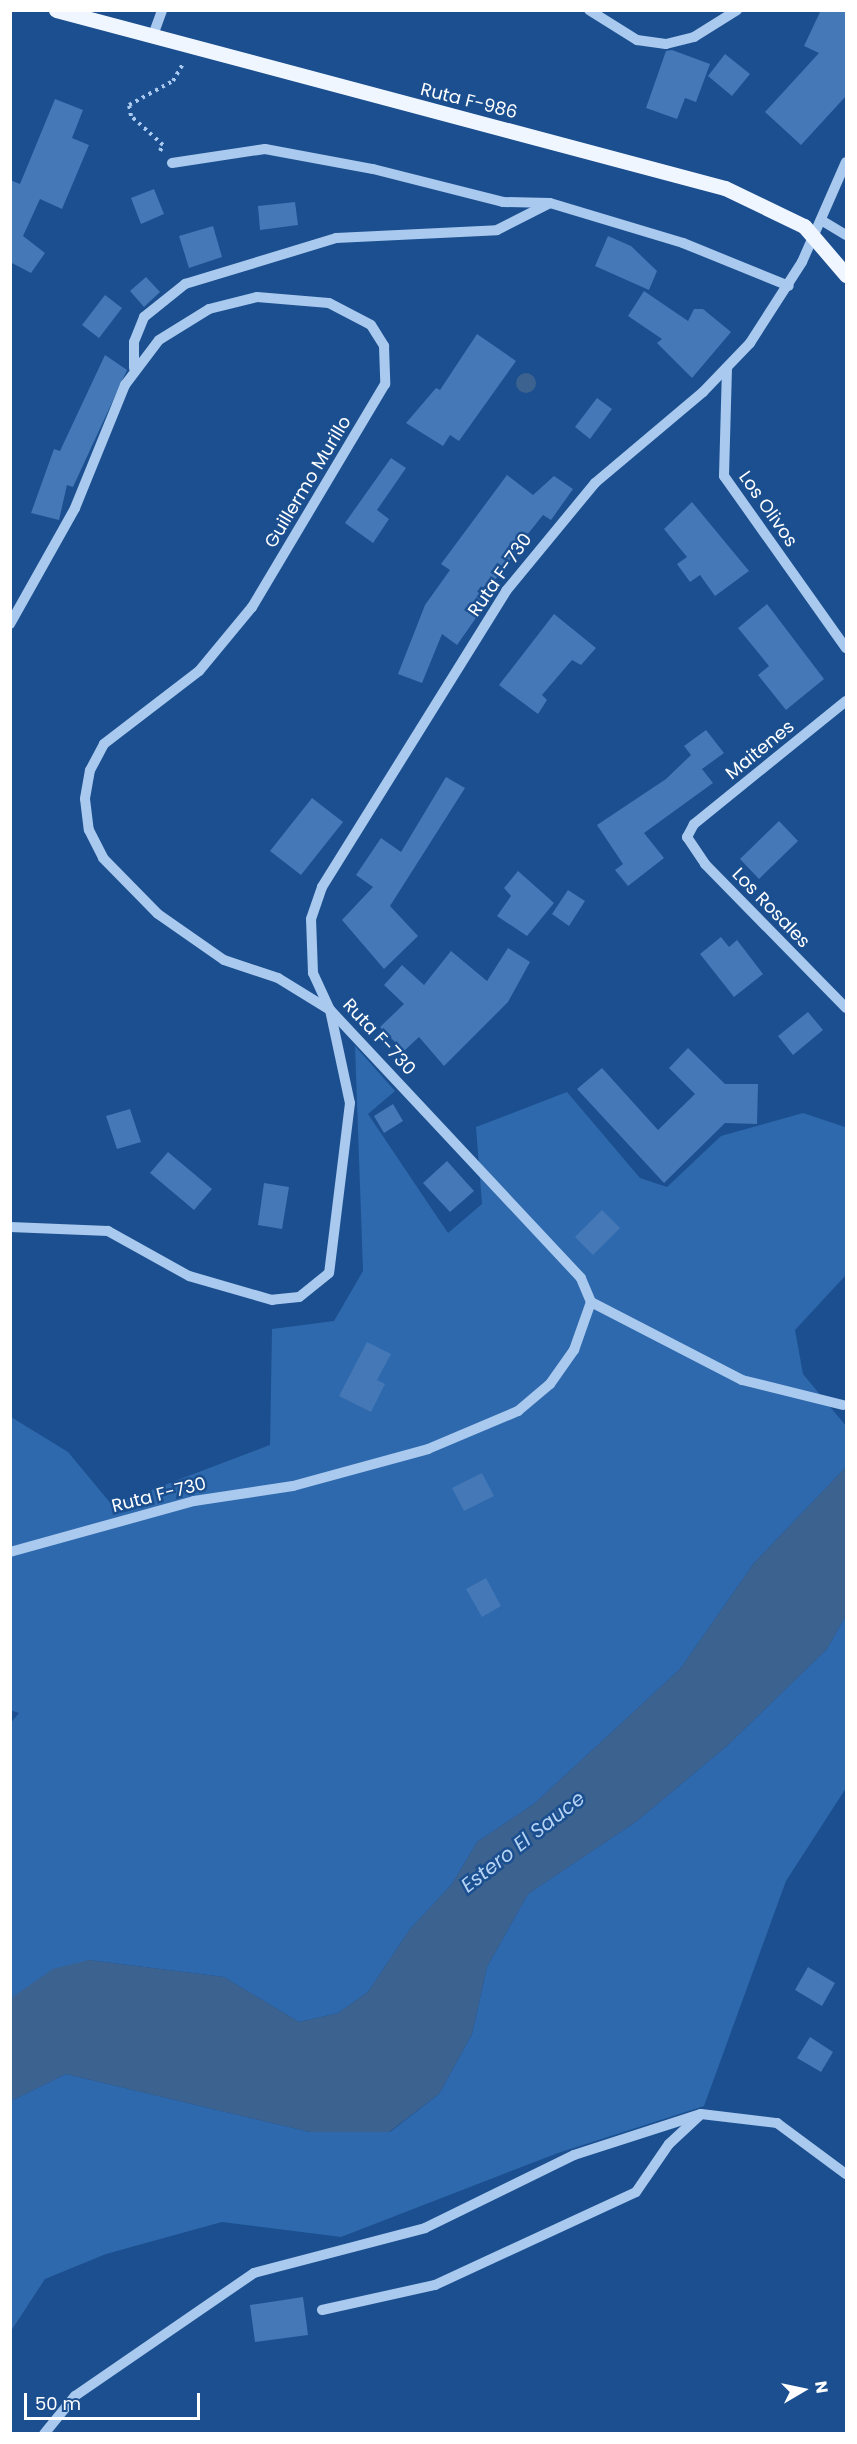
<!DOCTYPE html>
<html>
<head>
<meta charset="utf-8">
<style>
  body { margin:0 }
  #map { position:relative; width:857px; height:2444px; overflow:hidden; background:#1b4f8f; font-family:Poppins,sans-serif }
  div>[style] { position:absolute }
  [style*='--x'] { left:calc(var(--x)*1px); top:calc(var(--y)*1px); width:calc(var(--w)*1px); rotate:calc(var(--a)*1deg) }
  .green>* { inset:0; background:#2e69ad }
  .water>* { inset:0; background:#3c6290 }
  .round { border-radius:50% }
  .building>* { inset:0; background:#4478b7 }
  .path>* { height:4px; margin-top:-2px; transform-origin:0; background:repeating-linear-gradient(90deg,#a9c9ee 0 3px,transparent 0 7.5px) }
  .minor>* { height:10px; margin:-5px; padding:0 5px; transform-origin:5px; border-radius:5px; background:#a9c9ee }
  .major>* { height:15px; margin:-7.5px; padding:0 7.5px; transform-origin:7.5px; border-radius:7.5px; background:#f0f6ff }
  span { translate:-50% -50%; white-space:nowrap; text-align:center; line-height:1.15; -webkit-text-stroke:5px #1b4f8f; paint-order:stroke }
  .street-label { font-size:18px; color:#fff }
  .water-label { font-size:20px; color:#b5d3f5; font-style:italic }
  .frame { position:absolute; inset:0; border:12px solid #fff; pointer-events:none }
  .north { position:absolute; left:773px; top:2360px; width:60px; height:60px; -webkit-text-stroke:4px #1b4f8f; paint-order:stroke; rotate:81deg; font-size:16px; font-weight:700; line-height:24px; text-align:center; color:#fff }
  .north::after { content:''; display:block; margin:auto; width:21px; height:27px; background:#fff; clip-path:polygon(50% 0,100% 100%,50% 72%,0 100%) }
  .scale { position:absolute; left:24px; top:2393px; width:176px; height:27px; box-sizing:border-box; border:3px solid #fff; border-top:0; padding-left:8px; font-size:18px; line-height:21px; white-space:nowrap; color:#fff; -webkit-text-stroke:4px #1b4f8f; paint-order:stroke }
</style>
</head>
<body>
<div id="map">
  <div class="green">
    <i style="clip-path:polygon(355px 1046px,395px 1091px,368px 1114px,448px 1233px,482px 1204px,476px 1127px,567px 1092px,640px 1178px,667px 1187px,721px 1136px,803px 1113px,845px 1127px,846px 1275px,795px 1330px,803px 1374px,846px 1426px,846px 1467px,754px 1563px,680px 1669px,535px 1803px,477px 1842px,452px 1884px,410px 1929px,368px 1992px,338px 2013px,299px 2022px,224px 1977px,89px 1960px,11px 1998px,10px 1724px,19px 1713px,10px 1710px,11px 1417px,68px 1452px,112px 1505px,270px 1445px,272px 1329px,334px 1321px,363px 1271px)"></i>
    <i style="clip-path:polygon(846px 1615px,846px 1788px,786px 1881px,704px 2106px,558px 2153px,341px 2237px,222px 2222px,106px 2254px,45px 2279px,11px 2331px,11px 2101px,66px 2074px,310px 2132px,390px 2132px,439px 2094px,472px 2034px,487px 1967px,528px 1894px,637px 1821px,728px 1745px,827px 1649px)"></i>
  </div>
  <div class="water">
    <i class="round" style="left:516px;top:373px;width:20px;height:20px"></i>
    <i style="clip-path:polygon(846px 1467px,846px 1615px,827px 1649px,728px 1745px,637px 1821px,528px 1894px,487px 1967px,472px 2034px,439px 2094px,389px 2132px,310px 2132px,66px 2074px,11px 2101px,11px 1998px,53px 1969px,89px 1960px,224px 1977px,299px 2022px,338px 2013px,368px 1992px,410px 1929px,452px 1884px,477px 1842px,535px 1803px,680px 1669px,754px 1563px)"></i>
  </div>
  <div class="building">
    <i style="clip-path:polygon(821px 10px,846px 10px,846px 96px,801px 145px,765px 112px,819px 53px,804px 46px)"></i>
    <i style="clip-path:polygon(672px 50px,710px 64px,696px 102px,685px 98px,677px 119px,646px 108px,666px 51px)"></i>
    <i style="clip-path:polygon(725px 54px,750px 74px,732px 96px,708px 76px)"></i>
    <i style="clip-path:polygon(55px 99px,83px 110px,72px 138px,89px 145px,62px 209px,40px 199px,23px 236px,45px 253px,31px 273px,10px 262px,10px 180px,20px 184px)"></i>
    <i style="clip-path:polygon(154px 189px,164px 214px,141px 224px,131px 198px)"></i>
    <i style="clip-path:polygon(295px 202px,298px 225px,260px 230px,258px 206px)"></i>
    <i style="clip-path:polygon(213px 226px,222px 257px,189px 268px,179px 236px)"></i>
    <i style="clip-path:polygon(608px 236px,631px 246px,657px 271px,649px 290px,595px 266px)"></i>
    <i style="clip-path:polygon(146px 277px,160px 292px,144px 307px,130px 291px)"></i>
    <i style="clip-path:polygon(644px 291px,688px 321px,694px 309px,703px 309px,731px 332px,692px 378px,657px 343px,662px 339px,628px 316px)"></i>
    <i style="clip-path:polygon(105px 295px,122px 308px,99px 338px,82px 325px)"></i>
    <i style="clip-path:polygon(477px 334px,516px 361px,459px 441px,450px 435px,443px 446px,406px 423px,436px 388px,440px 390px)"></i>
    <i style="clip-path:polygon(105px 355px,127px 370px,73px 487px,67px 485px,59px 520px,31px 513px,54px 449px,60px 451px)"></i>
    <i style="clip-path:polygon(597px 398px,612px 409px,590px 439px,575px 427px)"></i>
    <i style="clip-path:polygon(391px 458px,406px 468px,377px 510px,389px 519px,373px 543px,345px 523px)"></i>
    <i style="clip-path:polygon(507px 475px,533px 495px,554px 476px,573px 489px,551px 520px,543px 515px,527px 535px,473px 611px,478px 615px,457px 645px,442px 634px,422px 683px,398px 674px,425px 605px,450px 570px,441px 564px)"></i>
    <i style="clip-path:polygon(692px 502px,749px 571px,715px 596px,700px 575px,690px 582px,677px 564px,687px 557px,664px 529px)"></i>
    <i style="clip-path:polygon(767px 604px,824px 679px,786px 710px,758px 675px,769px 666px,738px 628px)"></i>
    <i style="clip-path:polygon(554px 614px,596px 648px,581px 665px,572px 660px,542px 695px,547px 700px,538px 714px,499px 685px)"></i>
    <i style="clip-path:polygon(706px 730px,724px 753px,702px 769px,713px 783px,644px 833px,664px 858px,628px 886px,615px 870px,623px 864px,597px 825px,666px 779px,691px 755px,684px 746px)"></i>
    <i style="clip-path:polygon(446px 777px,465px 788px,390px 906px,418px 936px,384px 969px,342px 920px,373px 887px,356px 875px,381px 838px,401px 852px)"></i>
    <i style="clip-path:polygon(312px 798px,343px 822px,301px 875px,270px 851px)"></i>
    <i style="clip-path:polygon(779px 821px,798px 841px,759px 879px,740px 859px)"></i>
    <i style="clip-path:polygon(518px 871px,554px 903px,527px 936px,497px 916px,511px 896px,504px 888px)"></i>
    <i style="clip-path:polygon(568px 890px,585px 901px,569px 926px,552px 914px)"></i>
    <i style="clip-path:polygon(721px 937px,729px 947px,737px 940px,763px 974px,734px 997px,700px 954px)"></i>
    <i style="clip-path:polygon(508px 948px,530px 962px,508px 1002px,444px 1066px,419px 1037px,404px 1051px,380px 1027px,404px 1004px,384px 985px,402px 965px,424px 985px,451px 951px,487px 981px)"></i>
    <i style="clip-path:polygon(808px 1012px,823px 1030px,793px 1055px,778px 1036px)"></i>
    <i style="clip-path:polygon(688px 1048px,725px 1084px,758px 1084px,757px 1124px,725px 1123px,664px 1183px,577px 1089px,602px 1068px,658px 1130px,695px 1094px,669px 1068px)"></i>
    <i style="clip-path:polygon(393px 1104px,403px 1121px,384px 1133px,374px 1116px)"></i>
    <i style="clip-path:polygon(130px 1109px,141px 1142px,117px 1149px,106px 1116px)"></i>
    <i style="clip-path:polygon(168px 1152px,212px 1189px,194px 1210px,150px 1173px)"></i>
    <i style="clip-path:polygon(447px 1161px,474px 1191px,450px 1212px,423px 1183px)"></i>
    <i style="clip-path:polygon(264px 1183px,289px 1187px,282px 1229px,258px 1225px)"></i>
    <i style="clip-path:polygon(602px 1210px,620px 1228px,593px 1255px,575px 1237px)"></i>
    <i style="clip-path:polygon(367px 1342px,391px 1354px,377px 1380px,385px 1384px,371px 1412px,339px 1396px)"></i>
    <i style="clip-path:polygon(482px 1473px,494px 1496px,464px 1511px,452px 1488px)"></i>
    <i style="clip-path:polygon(486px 1578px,501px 1606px,482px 1617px,466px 1589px)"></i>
    <i style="clip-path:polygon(808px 1967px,835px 1983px,822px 2006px,795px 1990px)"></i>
    <i style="clip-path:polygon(810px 2037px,833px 2052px,821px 2072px,797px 2058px)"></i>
    <i style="clip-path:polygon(303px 2297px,308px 2335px,255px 2342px,250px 2305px)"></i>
  </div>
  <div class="path">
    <i style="--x:160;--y:151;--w:7;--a:-63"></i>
    <i style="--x:163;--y:145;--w:43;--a:-137.8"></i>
    <i style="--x:131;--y:116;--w:11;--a:-100"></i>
    <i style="--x:129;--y:105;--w:50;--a:-28.6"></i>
    <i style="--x:173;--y:81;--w:22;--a:-60"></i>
  </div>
  <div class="minor">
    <i style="--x:589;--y:10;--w:57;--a:32"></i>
    <i style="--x:637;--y:40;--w:29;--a:8"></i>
    <i style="--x:666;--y:44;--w:29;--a:-14"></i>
    <i style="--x:694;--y:37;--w:51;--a:-32.1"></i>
    <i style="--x:152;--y:38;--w:30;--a:-70"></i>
    <i style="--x:172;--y:163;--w:94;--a:-8.6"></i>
    <i style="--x:265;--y:149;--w:110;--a:10.5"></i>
    <i style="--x:373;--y:169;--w:134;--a:14.2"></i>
    <i style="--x:503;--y:202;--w:47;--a:1.2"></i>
    <i style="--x:550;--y:203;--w:139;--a:16.7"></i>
    <i style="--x:683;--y:243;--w:114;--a:22.1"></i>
    <i style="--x:821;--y:220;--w:29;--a:31"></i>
    <i style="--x:134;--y:368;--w:26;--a:-90"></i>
    <i style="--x:134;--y:342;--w:27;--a:-68"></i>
    <i style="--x:144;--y:317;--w:53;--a:-38.8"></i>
    <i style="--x:185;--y:284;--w:158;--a:-16.9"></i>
    <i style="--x:336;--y:238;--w:161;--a:-2.8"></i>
    <i style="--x:497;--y:230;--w:59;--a:-27"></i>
    <i style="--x:727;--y:368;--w:108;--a:91.6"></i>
    <i style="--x:724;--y:476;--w:211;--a:54.7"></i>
    <i style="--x:10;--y:624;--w:133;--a:-60.7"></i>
    <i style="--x:75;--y:508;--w:133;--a:-67.9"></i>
    <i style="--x:125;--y:385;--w:56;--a:-52.9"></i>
    <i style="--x:159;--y:340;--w:59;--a:-31.8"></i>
    <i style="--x:209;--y:309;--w:49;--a:-14"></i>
    <i style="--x:257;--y:297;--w:72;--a:4.8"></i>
    <i style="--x:329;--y:303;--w:47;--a:27.6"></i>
    <i style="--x:371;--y:325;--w:25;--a:58"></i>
    <i style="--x:384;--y:346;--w:38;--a:88"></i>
    <i style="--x:385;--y:384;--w:260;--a:120.8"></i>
    <i style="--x:252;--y:607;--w:83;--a:129.6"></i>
    <i style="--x:199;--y:671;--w:120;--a:142.5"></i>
    <i style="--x:104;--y:744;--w:30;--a:118"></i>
    <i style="--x:90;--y:770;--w:29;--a:100"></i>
    <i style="--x:85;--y:799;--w:31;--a:83"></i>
    <i style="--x:89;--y:830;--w:31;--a:63"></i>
    <i style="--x:103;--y:858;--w:78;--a:45.5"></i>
    <i style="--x:158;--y:914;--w:80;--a:34.9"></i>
    <i style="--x:224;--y:960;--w:57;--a:18.4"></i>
    <i style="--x:278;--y:978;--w:61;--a:31.6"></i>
    <i style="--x:330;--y:1010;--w:95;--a:77.9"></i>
    <i style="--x:350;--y:1103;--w:171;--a:97"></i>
    <i style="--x:329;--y:1273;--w:38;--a:141"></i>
    <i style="--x:299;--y:1297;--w:27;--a:174"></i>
    <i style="--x:272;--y:1300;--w:86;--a:-163.9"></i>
    <i style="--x:189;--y:1276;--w:93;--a:-150.9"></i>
    <i style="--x:108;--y:1231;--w:98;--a:-177.7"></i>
    <i style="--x:846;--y:701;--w:196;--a:141"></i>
    <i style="--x:694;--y:824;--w:15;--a:118"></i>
    <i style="--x:687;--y:837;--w:32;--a:56"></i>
    <i style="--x:705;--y:864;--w:202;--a:45.6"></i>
    <i style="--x:591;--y:1302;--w:170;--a:27.3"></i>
    <i style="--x:742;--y:1380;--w:104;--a:13.9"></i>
    <i style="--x:10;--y:1552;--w:191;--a:-15.5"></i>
    <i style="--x:194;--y:1501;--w:100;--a:-8.6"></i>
    <i style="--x:293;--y:1486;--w:140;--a:-15.3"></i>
    <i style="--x:428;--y:1449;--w:98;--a:-22.9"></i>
    <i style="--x:518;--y:1411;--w:42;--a:-40.2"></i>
    <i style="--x:550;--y:1384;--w:42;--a:-54.8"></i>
    <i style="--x:574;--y:1350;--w:51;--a:-70.5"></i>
    <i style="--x:591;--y:1302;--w:26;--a:-113"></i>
    <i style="--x:581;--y:1278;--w:367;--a:-133.1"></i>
    <i style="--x:330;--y:1010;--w:41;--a:-114.7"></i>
    <i style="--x:313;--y:973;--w:54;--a:-92.1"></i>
    <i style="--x:311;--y:919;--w:34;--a:-71"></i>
    <i style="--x:322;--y:887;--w:349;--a:-58.1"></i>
    <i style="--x:506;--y:591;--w:140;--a:-50.5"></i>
    <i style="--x:595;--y:483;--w:141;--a:-40.1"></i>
    <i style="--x:703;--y:392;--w:68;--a:-46.2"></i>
    <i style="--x:750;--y:343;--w:96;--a:-57.3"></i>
    <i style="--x:802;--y:262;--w:109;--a:-66.3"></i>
    <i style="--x:322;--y:2310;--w:116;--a:-12.5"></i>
    <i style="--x:435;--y:2285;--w:221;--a:-24.8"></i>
    <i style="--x:636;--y:2192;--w:58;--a:-55.5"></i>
    <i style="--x:669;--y:2144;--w:41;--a:-43"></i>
    <i style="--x:44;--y:2434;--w:49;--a:-50.8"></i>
    <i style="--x:75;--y:2396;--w:217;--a:-34.5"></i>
    <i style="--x:254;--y:2273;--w:177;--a:-14.7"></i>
    <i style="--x:425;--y:2228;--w:166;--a:-26.1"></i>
    <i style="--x:574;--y:2155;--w:133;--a:-17.9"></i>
    <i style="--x:701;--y:2114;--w:77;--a:6.8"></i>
    <i style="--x:777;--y:2123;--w:86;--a:36.5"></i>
  </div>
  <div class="major">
    <i style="--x:56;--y:10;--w:692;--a:14.9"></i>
    <i style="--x:725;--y:188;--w:88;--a:25.7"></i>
    <i style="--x:804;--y:226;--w:65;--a:49.4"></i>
  </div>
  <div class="street-label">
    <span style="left:469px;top:101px;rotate:14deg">Ruta F-986</span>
    <span style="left:308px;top:482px;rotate:-59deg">Guillermo Murillo</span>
    <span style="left:768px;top:509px;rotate:55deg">Los Olivos</span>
    <span style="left:500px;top:575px;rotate:-55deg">Ruta F-730</span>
    <span style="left:760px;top:750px;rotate:-39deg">Maitenes</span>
    <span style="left:771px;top:908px;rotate:46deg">Los Rosales</span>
    <span style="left:379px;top:1037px;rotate:47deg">Ruta F-730</span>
    <span style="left:159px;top:1495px;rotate:-14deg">Ruta F-730</span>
  </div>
  <div class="water-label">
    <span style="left:523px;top:1842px;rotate:-38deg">Estero El Sauce</span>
  </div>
  <div class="frame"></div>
  <div class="north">N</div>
  <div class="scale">50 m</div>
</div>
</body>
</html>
